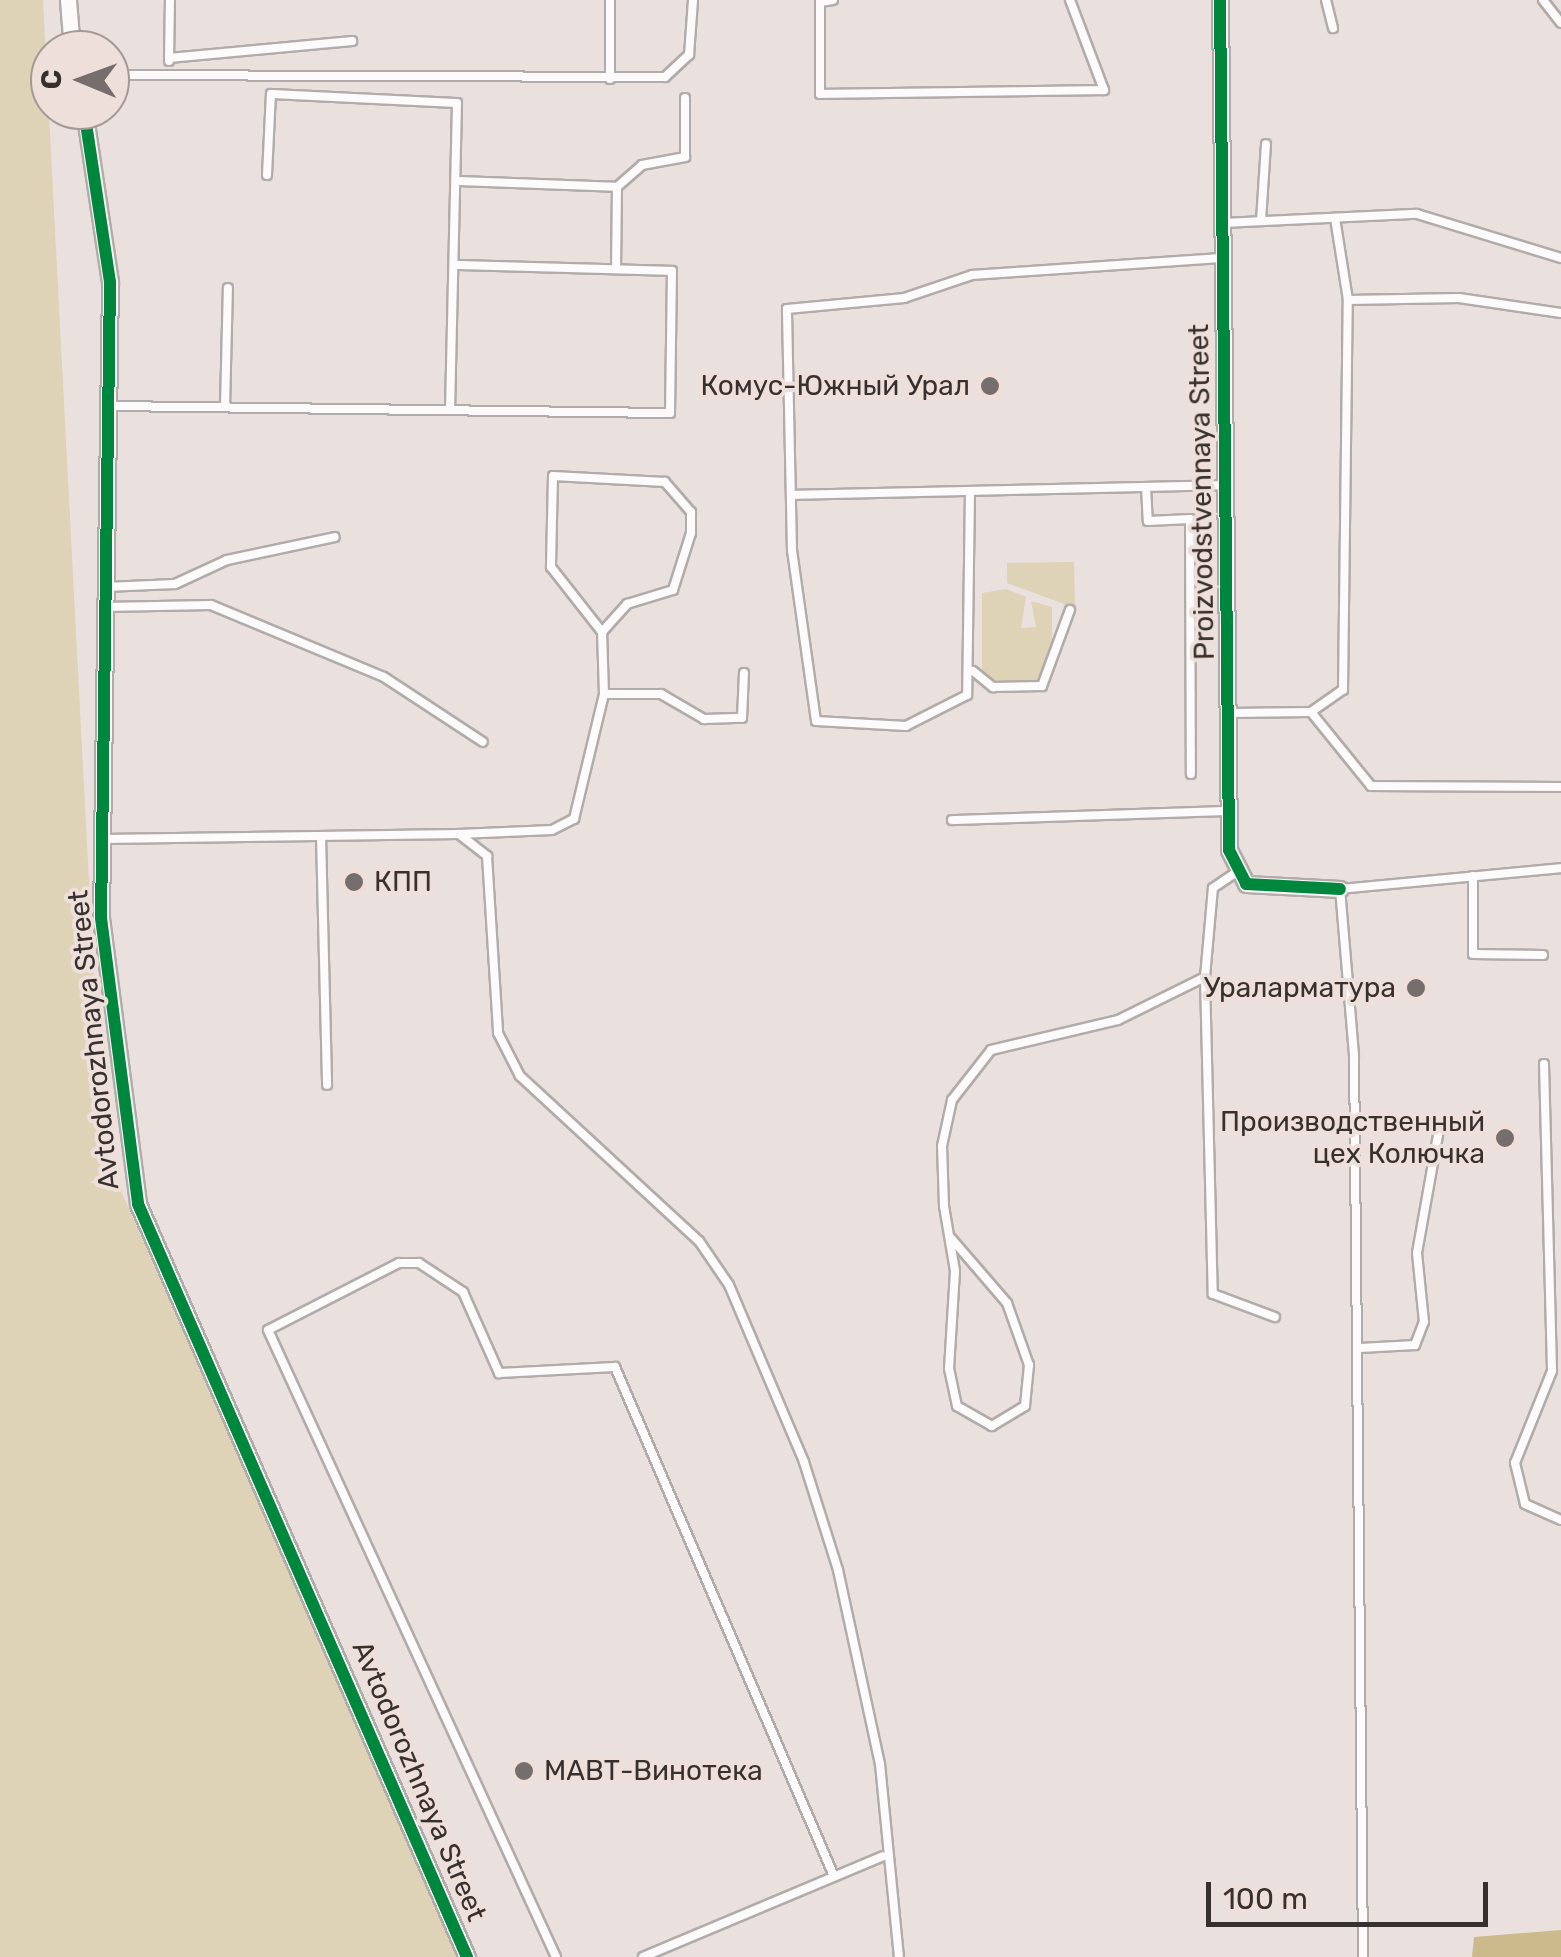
<!DOCTYPE html>
<html>
<head>
<meta charset="utf-8">
<style>
  body { margin:0 }
  #map { position:relative; width:1561px; height:1957px; overflow:hidden; background:#eae1de; font-family:Rubik,sans-serif }
  div>[style] { position:absolute }
  [style*='--x'] { left:calc(var(--x)*1px); top:calc(var(--y)*1px); width:calc(var(--w)*1px); rotate:calc(var(--a)*1deg) }
  .green>* { inset:0; background:#ded2b7 }
  .forest>* { inset:0; background:#ccba8d }
  .roads { filter:drop-shadow(2px 0 #b1aba9) drop-shadow(-2px 0 #b1aba9) drop-shadow(0 2px #b1aba9) drop-shadow(0 -2px #b1aba9) }
  .lane>* { height:8px; margin:-4px; padding:0 4px; transform-origin:4px; border-radius:4px; background:#fcfafa }
  .street>* { height:15px; margin:-7.5px; padding:0 7.5px; transform-origin:7.5px; border-radius:7.5px; background:#fcfafa }
  .cycleway>* { height:12px; margin:-6px; padding:0 6px; transform-origin:6px; border-radius:6px; background:#00873e }
  .dots>* { width:28px; height:28px; translate:-50% -50%; box-sizing:border-box; border:5px solid #eedfda; border-radius:50% }
  span { translate:-50% -50%; white-space:nowrap; text-align:center; line-height:1.15; -webkit-text-stroke:8px #eedfda; paint-order:stroke }
  .poi-label { font-size:28px; color:#36302e }
  .right { translate:-100% -50%; text-align:right }
  .left { translate:0 -50%; text-align:left }
  .street-label { font-size:28px; color:#36302e }
  .north { position:absolute; left:30px; top:30px; width:100px; height:100px; box-sizing:border-box; background:#eedfda; border:2px solid #a49995; border-radius:50%; rotate:271deg; font-size:28px; font-weight:700; line-height:40px; text-align:center; color:#36302e }
  .north::after { content:''; display:block; margin:auto; width:35px; height:45px; background:#756e6c; clip-path:polygon(50% 0,100% 100%,50% 72%,0 100%) }
  .scale { position:absolute; left:1206px; top:1882px; width:282px; height:45px; box-sizing:border-box; border:5px solid #36302e; border-top:0; padding-left:12px; font-size:30px; line-height:35px; white-space:nowrap; color:#36302e; -webkit-text-stroke:8px #eedfda; paint-order:stroke }
</style>
</head>
<body>
<div id="map">
  <div class="green">
    <i style="clip-path:polygon(0 0,43px 0,103px 1150px,458px 1957px,0 1957px)"></i>
    <i style="clip-path:polygon(1074px 562px,1075px 608px,1007px 583px,1007px 563px)"></i>
    <i style="clip-path:polygon(1006px 589px,1026px 597px,1021px 628px,1036px 627px,1031px 601px,1052px 607px,1052px 648px,1038px 681px,996px 681px,982px 670px,982px 593px)"></i>
  </div>
  <div class="forest">
    <i style="clip-path:polygon(1561px 1930px,1561px 1957px,1472px 1957px,1474px 1937px)"></i>
  </div>
  <div class="roads">
    <div class="lane">
      <i style="--x:610;--y:0;--w:79;--a:90"></i>
      <i style="--x:833;--y:0;--w:13;--a:171"></i>
      <i style="--x:820;--y:2;--w:92;--a:90"></i>
      <i style="--x:820;--y:94;--w:284;--a:-0.8"></i>
      <i style="--x:1104;--y:90;--w:96;--a:-110.7"></i>
      <i style="--x:1326;--y:0;--w:29;--a:76"></i>
      <i style="--x:1543;--y:0;--w:29;--a:52"></i>
      <i style="--x:169;--y:58;--w:184;--a:-5.3"></i>
      <i style="--x:169;--y:61;--w:61;--a:-89.1"></i>
      <i style="--x:110;--y:75;--w:555;--a:0.21"></i>
      <i style="--x:665;--y:77;--w:33;--a:-43"></i>
      <i style="--x:689;--y:55;--w:55;--a:-85.8"></i>
      <i style="--x:267;--y:175;--w:81;--a:-87.2"></i>
      <i style="--x:271;--y:94;--w:186;--a:2.8"></i>
      <i style="--x:457;--y:103;--w:307;--a:91.3"></i>
      <i style="--x:456;--y:181;--w:161;--a:2.1"></i>
      <i style="--x:617;--y:187;--w:82;--a:90.7"></i>
      <i style="--x:617;--y:187;--w:33;--a:-41"></i>
      <i style="--x:642;--y:165;--w:44;--a:-10.5"></i>
      <i style="--x:685;--y:157;--w:59;--a:-90"></i>
      <i style="--x:1335;--y:218;--w:83;--a:81"></i>
      <i style="--x:1261;--y:221;--w:77;--a:-86.3"></i>
      <i style="--x:1223;--y:223;--w:194;--a:-2.7"></i>
      <i style="--x:1417;--y:214;--w:151;--a:17"></i>
      <i style="--x:110;--y:406;--w:560;--a:0.72"></i>
      <i style="--x:670;--y:413;--w:142;--a:-89.2"></i>
      <i style="--x:672;--y:271;--w:218;--a:-178.4"></i>
      <i style="--x:225;--y:407;--w:119;--a:-88.6"></i>
      <i style="--x:1146;--y:487;--w:34;--a:87"></i>
      <i style="--x:1148;--y:521;--w:42;--a:-2.7"></i>
      <i style="--x:1190;--y:519;--w:255;--a:89.8"></i>
      <i style="--x:970;--y:491;--w:204;--a:90.8"></i>
      <i style="--x:967;--y:695;--w:68;--a:153.1"></i>
      <i style="--x:906;--y:726;--w:90;--a:-176.8"></i>
      <i style="--x:816;--y:721;--w:172;--a:-98"></i>
      <i style="--x:792;--y:551;--w:242;--a:-91.2"></i>
      <i style="--x:787;--y:309;--w:118;--a:-5.4"></i>
      <i style="--x:904;--y:298;--w:72;--a:-18.7"></i>
      <i style="--x:972;--y:275;--w:253;--a:-3.9"></i>
      <i style="--x:792;--y:495;--w:435;--a:-1.3"></i>
      <i style="--x:105;--y:587;--w:70;--a:-2.5"></i>
      <i style="--x:175;--y:584;--w:57;--a:-24.8"></i>
      <i style="--x:227;--y:560;--w:110;--a:-12"></i>
      <i style="--x:104;--y:607;--w:107;--a:-1.1"></i>
      <i style="--x:211;--y:605;--w:187;--a:22.6"></i>
      <i style="--x:384;--y:677;--w:118;--a:33.3"></i>
      <i style="--x:973;--y:671;--w:26;--a:39"></i>
      <i style="--x:993;--y:687;--w:49;--a:-1.2"></i>
      <i style="--x:1042;--y:686;--w:81;--a:-69.8"></i>
      <i style="--x:604;--y:694;--w:57;--a:0"></i>
      <i style="--x:661;--y:694;--w:50;--a:30.2"></i>
      <i style="--x:704;--y:719;--w:38;--a:-2"></i>
      <i style="--x:742;--y:718;--w:45;--a:-87.5"></i>
      <i style="--x:1311;--y:712;--w:95;--a:51"></i>
      <i style="--x:1371;--y:786;--w:190;--a:0.3"></i>
      <i style="--x:1230;--y:713;--w:81;--a:-0.7"></i>
      <i style="--x:1311;--y:712;--w:39;--a:-35"></i>
      <i style="--x:1343;--y:690;--w:390;--a:-89.3"></i>
      <i style="--x:1348;--y:300;--w:111;--a:-1"></i>
      <i style="--x:1459;--y:298;--w:103;--a:8.4"></i>
      <i style="--x:952;--y:820;--w:277;--a:-1.9"></i>
      <i style="--x:459;--y:834;--w:93;--a:-2.5"></i>
      <i style="--x:552;--y:830;--w:25;--a:-27"></i>
      <i style="--x:574;--y:819;--w:129;--a:-76.5"></i>
      <i style="--x:604;--y:694;--w:62;--a:-91.8"></i>
      <i style="--x:602;--y:632;--w:38;--a:-48"></i>
      <i style="--x:627;--y:604;--w:48;--a:-16.9"></i>
      <i style="--x:673;--y:590;--w:60;--a:-72.5"></i>
      <i style="--x:691;--y:533;--w:21;--a:-90"></i>
      <i style="--x:691;--y:512;--w:40;--a:-131"></i>
      <i style="--x:665;--y:482;--w:112;--a:-176.9"></i>
      <i style="--x:553;--y:476;--w:91;--a:91.3"></i>
      <i style="--x:551;--y:567;--w:83;--a:51.9"></i>
      <i style="--x:321;--y:836;--w:249;--a:88.6"></i>
      <i style="--x:104;--y:839;--w:355;--a:-0.8"></i>
      <i style="--x:459;--y:834;--w:36;--a:38"></i>
      <i style="--x:487;--y:856;--w:177;--a:86.4"></i>
      <i style="--x:498;--y:1033;--w:48;--a:62.9"></i>
      <i style="--x:520;--y:1076;--w:243;--a:42.7"></i>
      <i style="--x:699;--y:1241;--w:53;--a:55.7"></i>
      <i style="--x:729;--y:1285;--w:192;--a:67"></i>
      <i style="--x:804;--y:1462;--w:113;--a:72.5"></i>
      <i style="--x:838;--y:1570;--w:198;--a:77.8"></i>
      <i style="--x:880;--y:1764;--w:194;--a:84.4"></i>
      <i style="--x:1473;--y:876;--w:78;--a:90"></i>
      <i style="--x:1473;--y:954;--w:70;--a:0.8"></i>
      <i style="--x:1205;--y:977;--w:317;--a:88.6"></i>
      <i style="--x:1213;--y:1294;--w:66;--a:20.4"></i>
      <i style="--x:1544;--y:1064;--w:307;--a:88.5"></i>
      <i style="--x:1552;--y:1371;--w:99;--a:111.9"></i>
      <i style="--x:1515;--y:1463;--w:42;--a:76.3"></i>
      <i style="--x:1525;--y:1504;--w:39;--a:24"></i>
      <i style="--x:951;--y:1238;--w:86;--a:49.3"></i>
      <i style="--x:1007;--y:1303;--w:66;--a:70.5"></i>
      <i style="--x:1029;--y:1365;--w:41;--a:95.6"></i>
      <i style="--x:1025;--y:1406;--w:39;--a:149"></i>
      <i style="--x:992;--y:1426;--w:40;--a:-150.3"></i>
      <i style="--x:957;--y:1406;--w:38;--a:-102"></i>
      <i style="--x:949;--y:1369;--w:98;--a:-86.5"></i>
      <i style="--x:955;--y:1271;--w:66;--a:-99.6"></i>
      <i style="--x:944;--y:1206;--w:60;--a:-91.9"></i>
      <i style="--x:942;--y:1146;--w:47;--a:-77.7"></i>
      <i style="--x:952;--y:1100;--w:63;--a:-52"></i>
      <i style="--x:991;--y:1050;--w:130;--a:-13.3"></i>
      <i style="--x:1118;--y:1020;--w:97;--a:-26.3"></i>
      <i style="--x:1205;--y:977;--w:89;--a:-84.9"></i>
      <i style="--x:1213;--y:888;--w:27;--a:-34"></i>
      <i style="--x:1360;--y:1348;--w:55;--a:-3.1"></i>
      <i style="--x:1415;--y:1345;--w:25;--a:-69"></i>
      <i style="--x:1424;--y:1322;--w:69;--a:-95.8"></i>
      <i style="--x:1417;--y:1253;--w:131;--a:-79.9"></i>
      <i style="--x:556;--y:1957;--w:690;--a:-114.67"></i>
      <i style="--x:268;--y:1330;--w:147;--a:-27.1"></i>
      <i style="--x:399;--y:1263;--w:20;--a:0"></i>
      <i style="--x:419;--y:1263;--w:53;--a:33.4"></i>
      <i style="--x:463;--y:1292;--w:89;--a:66"></i>
      <i style="--x:499;--y:1373;--w:116;--a:-3"></i>
      <i style="--x:615;--y:1367;--w:552;--a:66.73"></i>
      <i style="--x:643;--y:1957;--w:260;--a:-22.8"></i>
      <i style="--x:1363;--y:1957;--w:902;--a:-90.57"></i>
      <i style="--x:1354;--y:1055;--w:167;--a:-94.8"></i>
      <i style="--x:1340;--y:889;--w:222;--a:-5.4"></i>
    </div>
    <div class="street">
      <i style="--x:68;--y:0;--w:50;--a:85.4"></i>
      <i style="--x:1220;--y:0;--w:850;--a:89.39"></i>
      <i style="--x:1229;--y:850;--w:38;--a:63"></i>
      <i style="--x:1246;--y:884;--w:94;--a:3"></i>
      <i style="--x:84;--y:110;--w:174;--a:81.4"></i>
      <i style="--x:110;--y:282;--w:636;--a:90.81"></i>
      <i style="--x:101;--y:918;--w:288;--a:82.6"></i>
      <i style="--x:138;--y:1204;--w:822;--a:66.4"></i>
    </div>
  </div>
  <div class="cycleway">
    <i style="--x:1220;--y:0;--w:850;--a:89.39"></i>
    <i style="--x:1229;--y:850;--w:38;--a:63"></i>
    <i style="--x:1246;--y:884;--w:94;--a:3"></i>
    <i style="--x:84;--y:110;--w:174;--a:81.4"></i>
    <i style="--x:110;--y:282;--w:636;--a:90.81"></i>
    <i style="--x:101;--y:918;--w:288;--a:82.6"></i>
    <i style="--x:138;--y:1204;--w:822;--a:66.4"></i>
  </div>
  <div class="dots">
    <i style="left:990px;top:386px;background:#756e6c"></i>
    <i style="left:354px;top:882px;background:#756e6c"></i>
    <i style="left:1416px;top:988px;background:#756e6c"></i>
    <i style="left:1505px;top:1138px;background:#756e6c"></i>
    <i style="left:524px;top:1771px;background:#756e6c"></i>
  </div>
  <div class="poi-label">
    <span class="right" style="left:970px;top:386px">Комус-Южный Урал</span>
    <span class="left" style="left:374px;top:882px">КПП</span>
    <span class="right" style="left:1396px;top:988px">Ураларматура</span>
    <span class="right" style="left:1485px;top:1138px">Производственный<br>цех Колючка</span>
    <span class="left" style="left:544px;top:1771px">МАВТ-Винотека</span>
  </div>
  <div class="street-label">
    <span style="left:1202px;top:492px;rotate:-91deg">Proizvodstvennaya Street</span>
    <span style="left:94px;top:1040px;rotate:-96deg">Avtodorozhnaya Street</span>
    <span style="left:419px;top:1781px;rotate:67deg">Avtodorozhnaya Street</span>
  </div>
  <div class="north">С</div>
  <div class="scale">100 m</div>
</div>
</body>
</html>
